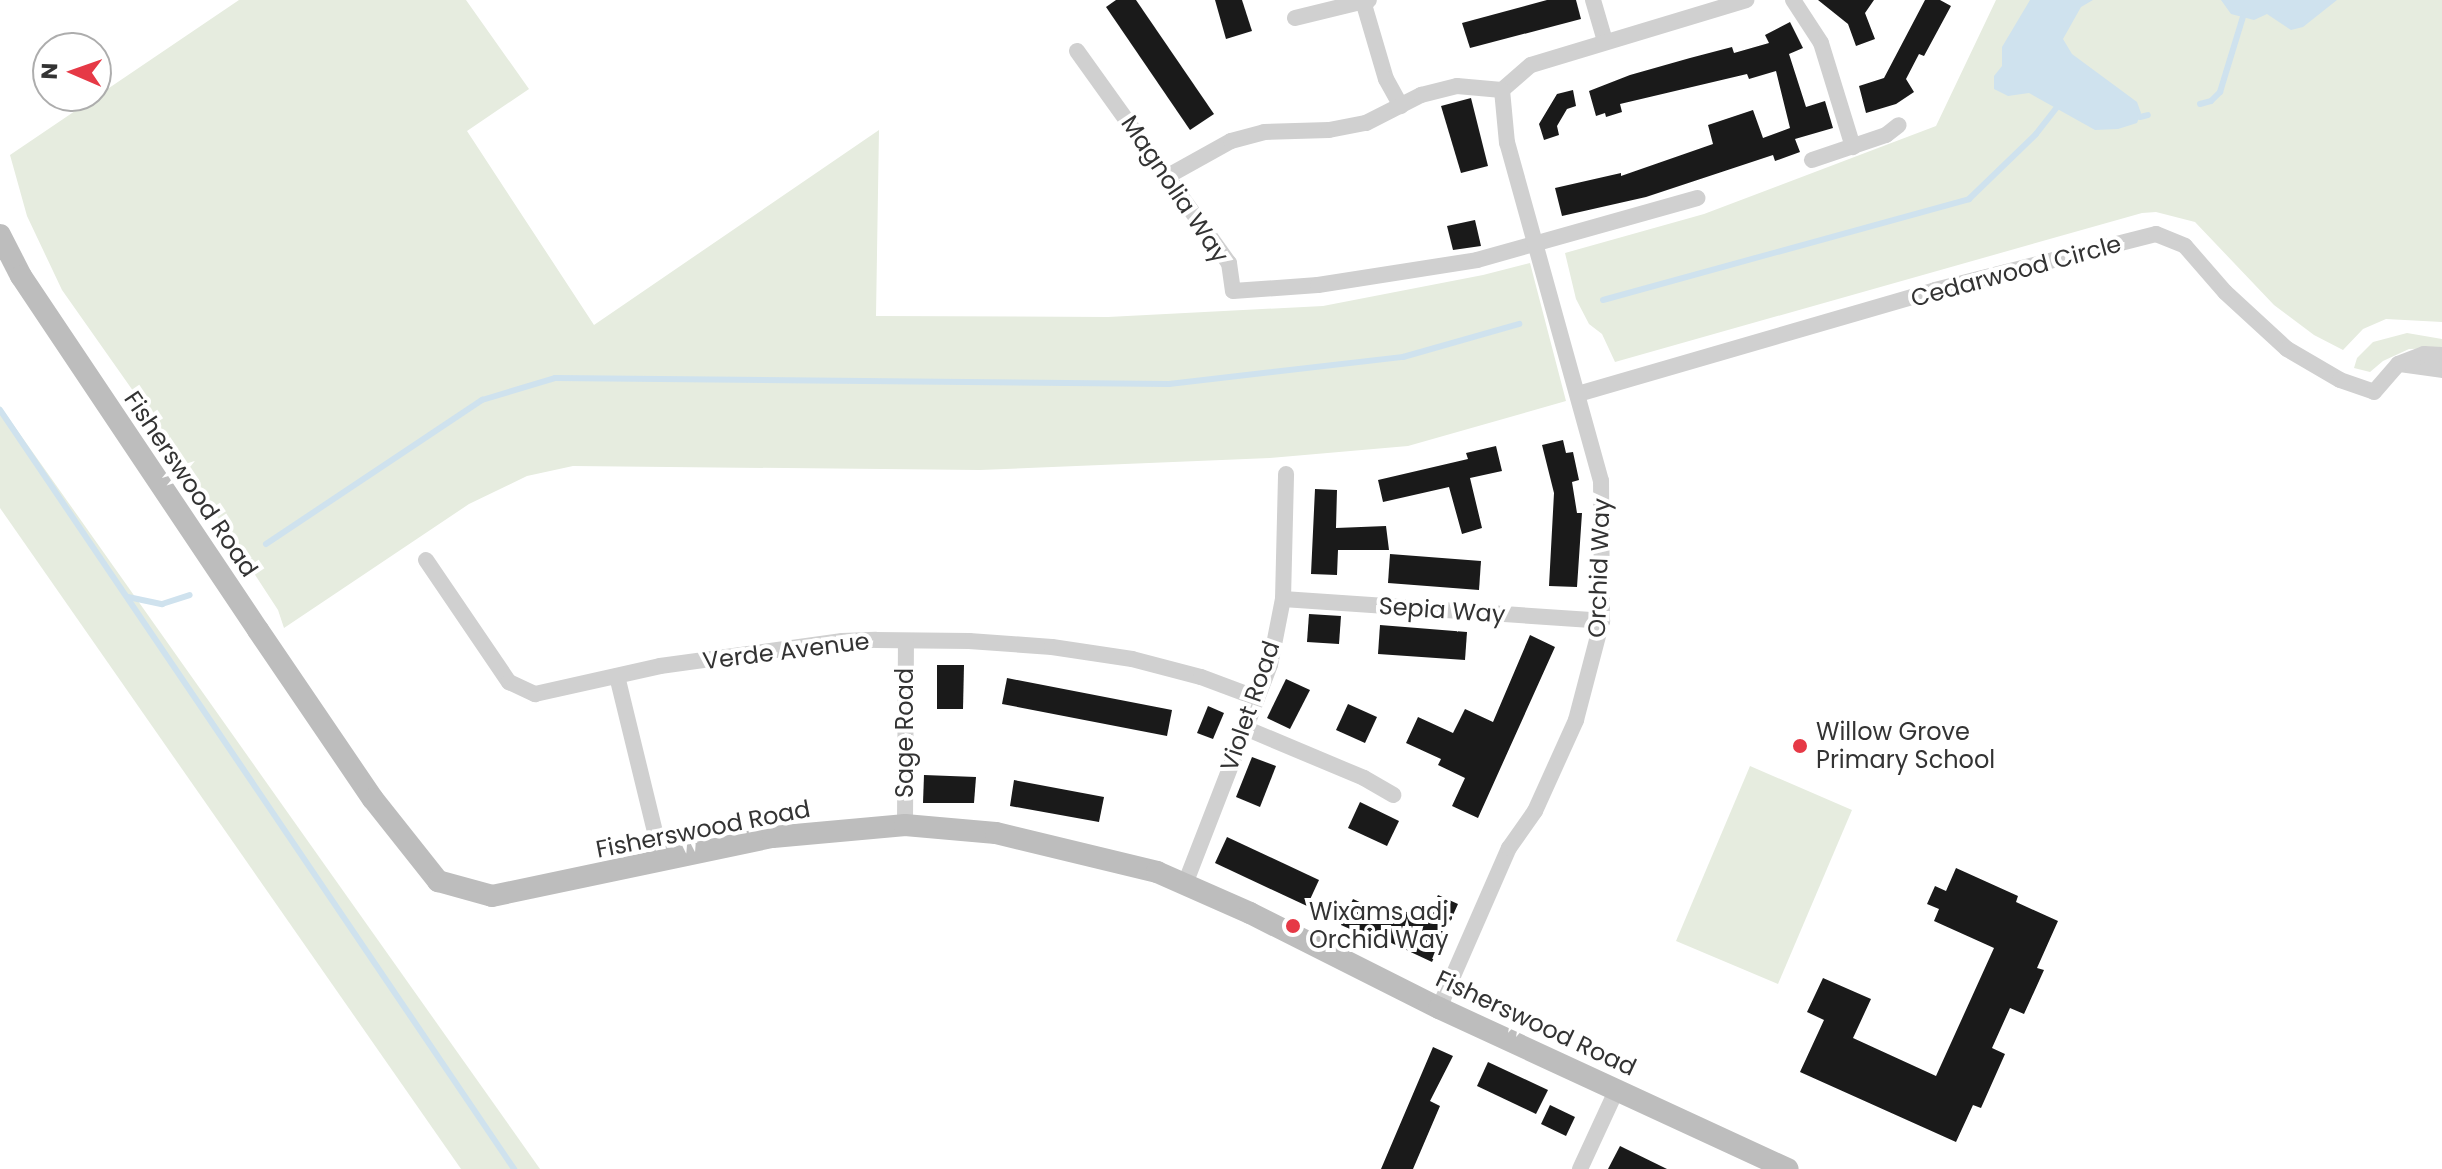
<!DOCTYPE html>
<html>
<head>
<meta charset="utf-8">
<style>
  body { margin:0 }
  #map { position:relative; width:2442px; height:1169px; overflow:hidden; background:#fff; font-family:Poppins,sans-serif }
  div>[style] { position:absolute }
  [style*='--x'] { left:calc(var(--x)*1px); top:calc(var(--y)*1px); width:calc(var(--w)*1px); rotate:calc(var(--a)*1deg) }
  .green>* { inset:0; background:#e6ecdf }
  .water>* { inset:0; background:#cfe2ee }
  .stream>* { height:6px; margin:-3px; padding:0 3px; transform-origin:3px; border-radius:3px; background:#cfe2ee }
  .building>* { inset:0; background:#1a1a1a }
  .street>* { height:16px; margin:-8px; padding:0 8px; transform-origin:8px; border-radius:8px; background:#d0d0d0 }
  .secondary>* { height:22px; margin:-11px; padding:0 11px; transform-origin:11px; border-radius:11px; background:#bdbdbd }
  .dots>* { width:22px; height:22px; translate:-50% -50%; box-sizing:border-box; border:4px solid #fff; border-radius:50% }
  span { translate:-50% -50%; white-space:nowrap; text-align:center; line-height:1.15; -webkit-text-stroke:8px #fff; paint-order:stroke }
  .street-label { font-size:24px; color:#333 }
  .poi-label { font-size:24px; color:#333 }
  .left { translate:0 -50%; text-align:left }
  .north { position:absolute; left:32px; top:32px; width:80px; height:80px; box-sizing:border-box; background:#fff; border:2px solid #adadad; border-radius:50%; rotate:272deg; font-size:22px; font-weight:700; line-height:32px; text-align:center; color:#333 }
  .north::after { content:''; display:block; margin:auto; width:28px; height:36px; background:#e63946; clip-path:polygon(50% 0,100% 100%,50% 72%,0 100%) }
</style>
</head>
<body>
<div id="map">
  <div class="green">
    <i style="clip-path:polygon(239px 0,466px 0,529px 89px,467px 131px,594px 325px,879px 130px,876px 316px,1108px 317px,1323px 306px,1483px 275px,1530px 263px,1566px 401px,1408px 446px,1270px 458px,980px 470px,573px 466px,527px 476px,469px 504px,284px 628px,278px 610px,162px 432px,62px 290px,27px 216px,10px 155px)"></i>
    <i style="clip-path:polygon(1996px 0,2442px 0,2442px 322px,2386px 319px,2363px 329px,2343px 350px,2314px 335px,2274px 305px,2195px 222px,2156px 212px,2142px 213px,1615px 362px,1602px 334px,1589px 324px,1576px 299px,1565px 253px,1704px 214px,1936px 126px)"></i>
    <i style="clip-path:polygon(2407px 333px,2442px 339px,2442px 348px,2409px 349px,2383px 361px,2370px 372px,2354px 368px,2357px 358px,2373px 342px)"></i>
    <i style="clip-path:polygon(0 406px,540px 1169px,461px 1169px,0 508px)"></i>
    <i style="clip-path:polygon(1750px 766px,1852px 810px,1778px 984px,1676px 941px)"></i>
  </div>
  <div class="water">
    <i style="clip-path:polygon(2030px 0,2093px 0,2081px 7px,2063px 39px,2072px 54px,2137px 102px,2141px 113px,2137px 123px,2118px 129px,2095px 130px,2029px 93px,2008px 96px,1994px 89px,1994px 76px,2002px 66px,2002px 47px)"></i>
    <i style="clip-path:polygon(2221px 0,2337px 0,2303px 27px,2291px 30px,2267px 14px,2254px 20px,2231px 14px)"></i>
  </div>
  <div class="stream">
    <i style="--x:2200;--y:104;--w:11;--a:-15"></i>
    <i style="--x:2211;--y:101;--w:13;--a:-45"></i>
    <i style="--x:2220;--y:92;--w:78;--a:-73"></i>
    <i style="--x:2140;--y:117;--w:8;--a:-14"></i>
    <i style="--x:1603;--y:300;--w:380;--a:-15.4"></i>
    <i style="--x:1969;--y:199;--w:93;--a:-44.1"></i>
    <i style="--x:2036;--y:134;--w:33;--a:-52"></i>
    <i style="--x:0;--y:410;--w:917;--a:55.89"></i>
    <i style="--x:266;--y:544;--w:260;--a:-33.7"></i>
    <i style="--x:482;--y:400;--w:76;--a:-16.8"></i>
    <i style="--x:555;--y:378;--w:614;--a:0.56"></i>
    <i style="--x:1169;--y:384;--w:236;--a:-6.6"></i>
    <i style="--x:1403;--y:357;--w:121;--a:-15.9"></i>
    <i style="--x:128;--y:597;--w:35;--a:12"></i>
    <i style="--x:162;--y:604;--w:29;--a:-18"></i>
  </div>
  <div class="building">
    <i style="clip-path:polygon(1116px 0,1136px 0,1214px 114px,1190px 130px,1106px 7px)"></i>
    <i style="clip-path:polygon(1215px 0,1242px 0,1252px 31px,1226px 39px)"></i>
    <i style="clip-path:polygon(1547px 0,1576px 0,1581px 19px,1470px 48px,1462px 23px)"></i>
    <i style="clip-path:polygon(1818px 0,1874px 0,1865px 13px,1875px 39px,1856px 46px,1848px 24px)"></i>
    <i style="clip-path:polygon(1925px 0,1940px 0,1951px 6px,1924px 56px,1919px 54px,1906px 79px,1914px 92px,1896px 104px,1866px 113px,1859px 86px,1884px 78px)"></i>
    <i style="clip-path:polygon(1790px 22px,1803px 48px,1789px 54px,1806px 107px,1825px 101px,1833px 128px,1795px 139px,1800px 152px,1775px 161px,1773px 155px,1646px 197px,1562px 216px,1555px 188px,1621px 173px,1621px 176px,1713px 144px,1708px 125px,1753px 110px,1763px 138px,1790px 128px,1776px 71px,1749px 79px,1747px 74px,1620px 104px,1622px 112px,1606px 117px,1605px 113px,1596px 116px,1589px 91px,1630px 75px,1690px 58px,1732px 47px,1734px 53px,1769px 43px,1765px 35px)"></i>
    <i style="clip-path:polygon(1573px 90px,1576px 106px,1567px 109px,1557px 126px,1559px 135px,1544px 140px,1539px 124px,1557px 94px)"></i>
    <i style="clip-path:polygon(1471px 98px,1488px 166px,1461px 173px,1441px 106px)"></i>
    <i style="clip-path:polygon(1475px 220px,1481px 246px,1453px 250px,1447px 226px)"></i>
    <i style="clip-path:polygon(1563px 440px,1566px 453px,1573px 452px,1579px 480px,1572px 482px,1577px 513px,1582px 513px,1577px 587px,1549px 586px,1554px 493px,1542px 445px)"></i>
    <i style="clip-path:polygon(1496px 446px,1502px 471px,1470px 478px,1482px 528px,1462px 534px,1449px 487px,1383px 502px,1378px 480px,1468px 459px,1466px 453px)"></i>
    <i style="clip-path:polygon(1315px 489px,1337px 490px,1336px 528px,1386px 526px,1389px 550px,1338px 550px,1337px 575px,1311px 574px)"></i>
    <i style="clip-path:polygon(1390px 554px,1481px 561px,1479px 590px,1388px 583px)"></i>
    <i style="clip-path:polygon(1309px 614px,1341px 616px,1339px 644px,1307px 642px)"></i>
    <i style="clip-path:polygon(1380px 625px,1467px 632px,1465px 660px,1378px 654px)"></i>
    <i style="clip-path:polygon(1530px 635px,1555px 647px,1478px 818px,1452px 806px,1465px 778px,1438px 765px,1441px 759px,1406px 743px,1418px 717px,1453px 733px,1465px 709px,1493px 722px)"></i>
    <i style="clip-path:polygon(937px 665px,964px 665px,963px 709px,937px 709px)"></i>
    <i style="clip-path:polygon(1007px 678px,1172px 710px,1167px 736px,1002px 704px)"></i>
    <i style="clip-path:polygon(1286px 679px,1310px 690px,1290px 729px,1267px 718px)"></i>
    <i style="clip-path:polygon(1348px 704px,1377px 717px,1365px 743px,1336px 730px)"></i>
    <i style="clip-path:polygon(1208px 706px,1224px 713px,1213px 739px,1197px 733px)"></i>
    <i style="clip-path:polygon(1252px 757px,1276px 766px,1260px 807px,1236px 797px)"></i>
    <i style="clip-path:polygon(924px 775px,976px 777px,974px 803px,923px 803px)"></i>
    <i style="clip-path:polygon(1014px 780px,1104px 797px,1099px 822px,1010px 806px)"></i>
    <i style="clip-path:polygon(1360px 802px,1399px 821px,1387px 846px,1348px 828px)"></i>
    <i style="clip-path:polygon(1227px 837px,1319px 880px,1307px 906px,1215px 863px)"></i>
    <i style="clip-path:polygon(1956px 868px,2018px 896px,2016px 902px,2058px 921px,2037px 968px,2044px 970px,2024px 1014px,2010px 1008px,1992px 1048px,2005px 1054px,1981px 1108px,1973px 1105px,1956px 1142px,1800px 1072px,1824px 1020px,1807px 1012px,1823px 978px,1871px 999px,1853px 1038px,1936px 1076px,1994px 948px,1934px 921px,1939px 909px,1927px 904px,1935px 886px,1946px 891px)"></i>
    <i style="clip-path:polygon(1438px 895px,1458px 904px,1432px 962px,1370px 933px,1368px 937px,1341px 925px,1353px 899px,1394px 918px,1398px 908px,1426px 921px)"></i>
    <i style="clip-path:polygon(1433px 1047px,1453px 1056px,1430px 1101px,1440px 1106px,1413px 1169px,1381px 1169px)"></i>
    <i style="clip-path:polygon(1488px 1062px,1548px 1090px,1536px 1114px,1477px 1086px)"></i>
    <i style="clip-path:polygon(1550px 1105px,1575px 1117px,1566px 1136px,1541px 1124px)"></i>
    <i style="clip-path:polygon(1620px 1146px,1667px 1169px,1608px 1169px)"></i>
  </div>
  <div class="street">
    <i style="--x:1593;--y:0;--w:43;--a:73.7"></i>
    <i style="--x:1793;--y:0;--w:51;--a:56.9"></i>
    <i style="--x:1821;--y:43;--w:109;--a:72.9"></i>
    <i style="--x:1363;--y:1;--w:81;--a:73.6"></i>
    <i style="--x:1386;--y:79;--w:31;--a:61"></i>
    <i style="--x:1295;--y:18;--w:76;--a:-13.7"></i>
    <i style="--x:1077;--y:51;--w:261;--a:54.4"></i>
    <i style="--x:1229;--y:263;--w:28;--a:82"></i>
    <i style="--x:1233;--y:291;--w:85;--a:-4"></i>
    <i style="--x:1318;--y:285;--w:161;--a:-8.9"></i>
    <i style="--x:1477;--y:260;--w:229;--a:-15.7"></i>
    <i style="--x:1812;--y:160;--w:78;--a:-18.7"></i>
    <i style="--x:1886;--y:135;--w:16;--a:-38"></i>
    <i style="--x:1168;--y:176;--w:72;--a:-29.1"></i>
    <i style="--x:1231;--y:141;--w:34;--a:-15"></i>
    <i style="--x:1264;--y:132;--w:65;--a:-1.8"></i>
    <i style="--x:1329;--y:130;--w:38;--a:-11"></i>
    <i style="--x:1366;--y:123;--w:62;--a:-27"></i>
    <i style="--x:1421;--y:95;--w:37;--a:-14"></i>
    <i style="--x:1457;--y:86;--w:45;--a:5.1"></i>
    <i style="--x:1502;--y:90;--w:38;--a:-41"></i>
    <i style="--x:1531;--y:65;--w:225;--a:-16.8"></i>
    <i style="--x:2400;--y:364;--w:42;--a:8.1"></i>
    <i style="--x:1578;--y:394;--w:372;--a:-16.2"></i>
    <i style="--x:1935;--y:290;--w:228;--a:-14.2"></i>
    <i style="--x:2156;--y:234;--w:31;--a:22"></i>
    <i style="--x:2185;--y:246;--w:61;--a:49"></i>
    <i style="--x:2225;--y:292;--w:84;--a:42.6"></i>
    <i style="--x:2287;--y:349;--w:61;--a:30.3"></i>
    <i style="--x:2340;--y:380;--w:36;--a:19"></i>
    <i style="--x:2374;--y:392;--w:37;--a:-49"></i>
    <i style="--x:2398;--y:364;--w:28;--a:-21"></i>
    <i style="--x:2424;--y:354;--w:18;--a:3"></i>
    <i style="--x:426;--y:560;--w:148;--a:55.8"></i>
    <i style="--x:509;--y:682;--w:29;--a:25"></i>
    <i style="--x:535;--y:694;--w:128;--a:-12.6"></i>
    <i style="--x:660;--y:666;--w:184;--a:-7.8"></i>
    <i style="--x:842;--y:641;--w:34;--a:-2"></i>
    <i style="--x:876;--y:640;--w:93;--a:0.6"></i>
    <i style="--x:969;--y:641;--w:83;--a:4.1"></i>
    <i style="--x:1052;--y:647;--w:81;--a:8.5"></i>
    <i style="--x:1132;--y:659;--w:71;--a:14.6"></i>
    <i style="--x:1201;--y:677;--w:60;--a:20.6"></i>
    <i style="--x:1283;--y:599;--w:320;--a:3.9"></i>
    <i style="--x:617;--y:676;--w:190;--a:76.3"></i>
    <i style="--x:1245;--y:728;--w:129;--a:22.8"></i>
    <i style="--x:1364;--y:778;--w:34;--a:30"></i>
    <i style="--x:905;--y:825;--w:184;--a:-89.7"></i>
    <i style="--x:1185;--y:884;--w:235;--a:-68.8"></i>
    <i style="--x:1270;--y:665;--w:67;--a:-78.9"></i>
    <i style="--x:1283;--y:599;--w:125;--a:-88.6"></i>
    <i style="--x:1439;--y:1008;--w:175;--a:-66.4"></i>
    <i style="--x:1509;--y:848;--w:45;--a:-54.9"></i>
    <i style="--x:1535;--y:811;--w:100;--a:-65.7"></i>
    <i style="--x:1576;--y:720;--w:102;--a:-75.3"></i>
    <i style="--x:1602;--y:621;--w:140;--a:-90.4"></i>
    <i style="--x:1601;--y:481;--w:351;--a:-105.5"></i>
    <i style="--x:1507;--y:143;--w:53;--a:-95.4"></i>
    <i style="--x:1580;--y:1169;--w:88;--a:-65.2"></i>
  </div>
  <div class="secondary">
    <i style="--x:0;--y:235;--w:46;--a:62.9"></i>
    <i style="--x:21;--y:276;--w:426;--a:56.2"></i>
    <i style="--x:258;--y:630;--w:204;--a:55.8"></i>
    <i style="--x:373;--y:799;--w:105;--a:51.6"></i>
    <i style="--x:438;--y:881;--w:56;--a:15.5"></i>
    <i style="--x:492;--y:896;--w:287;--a:-11.9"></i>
    <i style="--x:773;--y:837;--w:133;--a:-5.2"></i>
    <i style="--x:905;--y:825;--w:91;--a:5"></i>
    <i style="--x:996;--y:833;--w:166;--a:13.6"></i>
    <i style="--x:1157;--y:872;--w:102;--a:23.8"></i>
    <i style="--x:1250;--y:913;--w:212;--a:26.7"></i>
    <i style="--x:1439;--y:1008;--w:384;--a:24.8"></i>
  </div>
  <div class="dots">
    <i style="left:1800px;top:746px;background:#e63946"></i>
    <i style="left:1293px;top:926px;background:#e63946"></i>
  </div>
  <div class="street-label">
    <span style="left:1175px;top:189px;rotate:56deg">Magnolia Way</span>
    <span style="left:2016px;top:271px;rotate:-15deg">Cedarwood Circle</span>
    <span style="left:191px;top:484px;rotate:56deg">Fisherswood Road</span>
    <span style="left:1599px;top:568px;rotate:-88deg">Orchid Way</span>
    <span style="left:1442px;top:610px;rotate:4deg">Sepia Way</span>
    <span style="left:786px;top:651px;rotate:-7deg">Verde Avenue</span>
    <span style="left:1250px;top:706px;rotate:-71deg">Violet Road</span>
    <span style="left:905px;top:733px;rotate:-90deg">Sage Road</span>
    <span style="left:703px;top:829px;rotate:-11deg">Fisherswood Road</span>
    <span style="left:1536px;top:1023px;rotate:25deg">Fisherswood Road</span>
  </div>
  <div class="poi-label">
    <span class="left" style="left:1816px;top:746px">Willow Grove<br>Primary School</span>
    <span class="left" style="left:1309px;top:926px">Wixams adj.<br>Orchid Way</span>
  </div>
  <div class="north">N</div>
</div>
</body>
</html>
